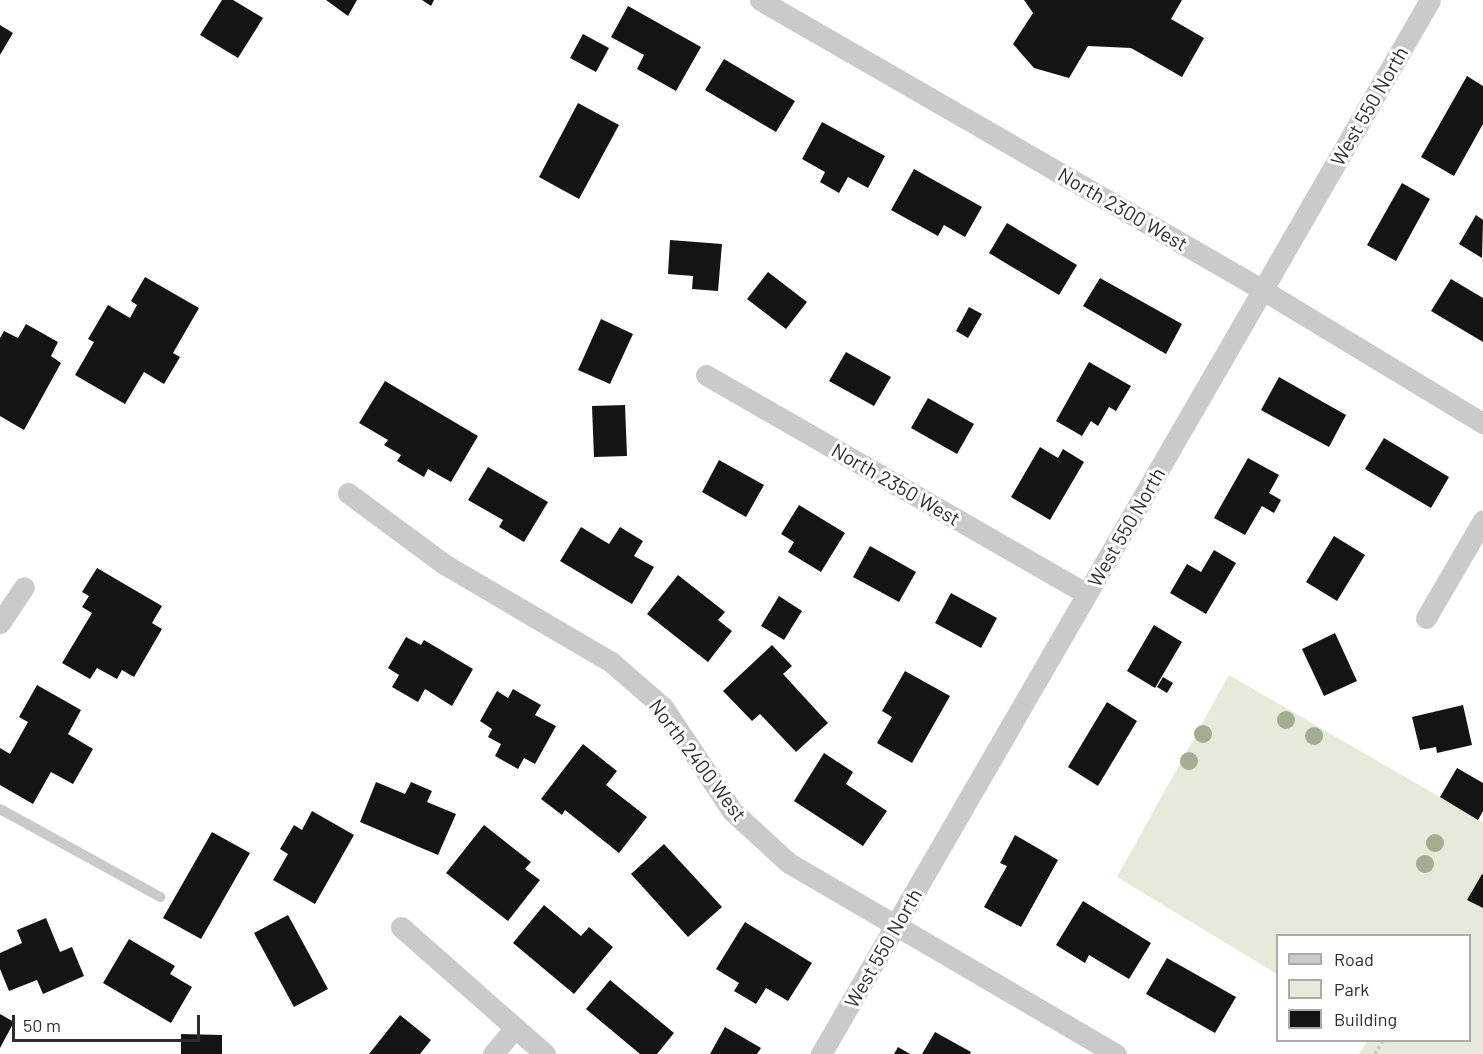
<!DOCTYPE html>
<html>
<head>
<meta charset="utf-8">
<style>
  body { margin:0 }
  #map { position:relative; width:1483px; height:1054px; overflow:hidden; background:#fff; font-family:Barlow,sans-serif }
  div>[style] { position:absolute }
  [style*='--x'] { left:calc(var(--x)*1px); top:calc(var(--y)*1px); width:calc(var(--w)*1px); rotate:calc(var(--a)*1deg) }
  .green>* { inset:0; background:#e5ebd9 }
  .building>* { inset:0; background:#141414 }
  .path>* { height:4px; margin-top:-2px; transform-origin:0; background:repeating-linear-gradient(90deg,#cacaca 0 3px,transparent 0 6px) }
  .lane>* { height:10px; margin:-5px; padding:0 5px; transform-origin:5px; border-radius:5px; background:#cacaca }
  .street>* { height:21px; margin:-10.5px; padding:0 10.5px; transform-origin:10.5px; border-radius:10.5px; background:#cacaca }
  .trees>* { width:18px; height:18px; margin:-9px; border-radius:50%; background:#a2ad92 }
  span { translate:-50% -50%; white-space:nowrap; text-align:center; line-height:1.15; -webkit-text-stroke:6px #fff; paint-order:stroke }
  .street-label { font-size:20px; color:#2d2d2d }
  .legend { position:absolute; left:1276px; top:934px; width:195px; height:108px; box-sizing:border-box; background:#fff; border:2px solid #ababab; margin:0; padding:8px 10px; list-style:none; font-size:18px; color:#2d2d2d }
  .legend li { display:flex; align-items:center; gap:12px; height:30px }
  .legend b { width:30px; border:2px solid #ababab }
  .scale { position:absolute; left:12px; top:1015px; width:188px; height:27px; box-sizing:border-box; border:3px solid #2d2d2d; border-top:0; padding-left:8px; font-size:18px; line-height:21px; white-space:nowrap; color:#2d2d2d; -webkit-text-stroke:4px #fff; paint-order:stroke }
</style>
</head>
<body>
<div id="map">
  <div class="green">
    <i style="clip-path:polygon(1229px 675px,1483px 822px,1483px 1054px,1359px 1054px,1367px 1041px,1470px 1040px,1470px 936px,1278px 936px,1277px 974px,1117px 877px)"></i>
  </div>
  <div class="building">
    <i style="clip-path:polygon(222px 0,233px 0,263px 18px,238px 58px,200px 35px)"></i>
    <i style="clip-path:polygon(326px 0,357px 0,348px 16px)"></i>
    <i style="clip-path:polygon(422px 0,434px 0,431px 6px)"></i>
    <i style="clip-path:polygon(1024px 0,1182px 0,1171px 19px,1204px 38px,1182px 77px,1131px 48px,1088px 46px,1069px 78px,1034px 68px,1013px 44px,1033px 13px)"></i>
    <i style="clip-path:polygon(628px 6px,701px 47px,676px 91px,637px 69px,644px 55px,611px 37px)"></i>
    <i style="clip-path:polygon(0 25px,13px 33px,0 55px)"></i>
    <i style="clip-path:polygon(583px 34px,609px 48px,596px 72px,570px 58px)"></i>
    <i style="clip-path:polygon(724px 59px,795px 101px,776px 132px,705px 90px)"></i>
    <i style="clip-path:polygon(1467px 76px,1483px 86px,1483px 124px,1454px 176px,1421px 157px)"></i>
    <i style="clip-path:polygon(578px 103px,619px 125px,579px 199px,539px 177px)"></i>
    <i style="clip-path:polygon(822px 122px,885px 156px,868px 188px,848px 177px,839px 193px,820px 182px,825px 172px,802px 159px)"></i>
    <i style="clip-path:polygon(914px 169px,982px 207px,965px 237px,944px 225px,938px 236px,891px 210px)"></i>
    <i style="clip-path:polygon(1402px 183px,1430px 199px,1396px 261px,1367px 245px)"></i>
    <i style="clip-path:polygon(1476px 215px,1483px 220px,1482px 258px,1459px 244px)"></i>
    <i style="clip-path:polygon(1007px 223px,1077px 265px,1059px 295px,989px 253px)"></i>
    <i style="clip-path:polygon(670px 240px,722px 244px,718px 291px,692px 289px,693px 276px,668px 274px)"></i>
    <i style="clip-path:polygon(768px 272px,807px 302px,786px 329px,747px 299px)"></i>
    <i style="clip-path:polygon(145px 277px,199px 308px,173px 353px,180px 357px,164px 384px,144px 372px,125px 404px,75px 375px,94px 342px,88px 339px,108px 305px,130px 318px,137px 305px,131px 301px)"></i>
    <i style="clip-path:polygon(1100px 278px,1182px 324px,1166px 354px,1083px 306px)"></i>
    <i style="clip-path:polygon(1451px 279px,1483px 298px,1483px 342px,1431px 311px)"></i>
    <i style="clip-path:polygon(969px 307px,982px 314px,968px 338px,956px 331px)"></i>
    <i style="clip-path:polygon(601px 319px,633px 334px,610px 384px,578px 370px)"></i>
    <i style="clip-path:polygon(26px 324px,58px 342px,51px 356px,61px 363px,24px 430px,0 416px,0 338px,4px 331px,18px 338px)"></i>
    <i style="clip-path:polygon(846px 352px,891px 377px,874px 406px,829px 381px)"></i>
    <i style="clip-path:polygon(1089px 362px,1131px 386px,1116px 411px,1109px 407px,1098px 426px,1091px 421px,1082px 436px,1056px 421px)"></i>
    <i style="clip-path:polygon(1279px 377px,1346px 415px,1329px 447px,1261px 410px)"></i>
    <i style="clip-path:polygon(385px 381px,478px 436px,451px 482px,428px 469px,424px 477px,397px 461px,401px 455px,384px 445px,388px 440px,359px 423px)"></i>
    <i style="clip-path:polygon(928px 398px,974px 424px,957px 454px,911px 428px)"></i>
    <i style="clip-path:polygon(625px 405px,627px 456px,594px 457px,592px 406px)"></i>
    <i style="clip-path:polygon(1384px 438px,1449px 477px,1431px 508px,1365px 469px)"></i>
    <i style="clip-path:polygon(1040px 447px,1058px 458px,1063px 449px,1084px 462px,1050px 520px,1011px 497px)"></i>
    <i style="clip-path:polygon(1248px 458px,1279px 475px,1269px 493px,1281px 500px,1274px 513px,1262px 506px,1245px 535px,1214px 518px)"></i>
    <i style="clip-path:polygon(719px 460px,764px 485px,746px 517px,702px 492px)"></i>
    <i style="clip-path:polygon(488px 467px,548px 502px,524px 542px,499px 527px,503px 520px,468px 500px)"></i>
    <i style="clip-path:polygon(799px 505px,845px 533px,821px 572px,788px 552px,794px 542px,781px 534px)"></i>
    <i style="clip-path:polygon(581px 527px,609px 544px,620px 527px,643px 541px,634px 556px,654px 567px,632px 604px,560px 561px)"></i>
    <i style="clip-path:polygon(1334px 536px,1365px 555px,1337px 601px,1306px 582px)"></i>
    <i style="clip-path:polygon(870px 546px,916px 572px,899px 602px,853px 577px)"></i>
    <i style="clip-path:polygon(1214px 550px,1236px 563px,1206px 614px,1170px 593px,1187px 564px,1201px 572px)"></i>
    <i style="clip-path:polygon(97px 568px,162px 606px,152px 623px,162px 629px,134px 677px,122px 670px,117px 679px,97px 668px,90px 679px,62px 663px,92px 613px,82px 607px,89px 596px,82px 592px)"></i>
    <i style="clip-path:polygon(678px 575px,725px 612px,718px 620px,732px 631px,708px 662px,647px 614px)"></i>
    <i style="clip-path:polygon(951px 593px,997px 618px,981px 648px,935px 623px)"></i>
    <i style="clip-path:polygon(779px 596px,802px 611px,784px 640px,761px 626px)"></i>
    <i style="clip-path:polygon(1154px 625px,1182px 642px,1155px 688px,1127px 671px)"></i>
    <i style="clip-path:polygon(1335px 633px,1357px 681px,1324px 696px,1302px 649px)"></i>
    <i style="clip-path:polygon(406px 637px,421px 645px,424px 640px,473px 669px,452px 706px,425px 689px,418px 702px,392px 687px,399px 675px,388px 668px)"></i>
    <i style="clip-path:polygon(772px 645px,792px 666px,783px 674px,828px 723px,796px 752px,760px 714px,752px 721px,723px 691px)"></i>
    <i style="clip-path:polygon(905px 671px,950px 696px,912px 763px,877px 743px,892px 717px,882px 711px)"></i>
    <i style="clip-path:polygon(1163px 677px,1173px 683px,1167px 693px,1157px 687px)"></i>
    <i style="clip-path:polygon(37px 685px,81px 710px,68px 734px,93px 749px,73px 784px,51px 772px,33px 804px,0 785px,0 748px,10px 754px,28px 722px,19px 717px)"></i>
    <i style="clip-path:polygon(513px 689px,541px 705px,535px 715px,556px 726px,535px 764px,524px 758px,518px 769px,495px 756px,501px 744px,488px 737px,492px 729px,480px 721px,497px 691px,508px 698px)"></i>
    <i style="clip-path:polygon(1107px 702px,1137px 721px,1098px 786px,1068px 767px)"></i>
    <i style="clip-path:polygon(1463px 705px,1472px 745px,1437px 753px,1436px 747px,1420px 750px,1412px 717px)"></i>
    <i style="clip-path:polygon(583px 744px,617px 771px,606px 785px,647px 817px,619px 853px,565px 810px,562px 815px,541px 799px)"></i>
    <i style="clip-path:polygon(824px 753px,853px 772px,846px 784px,887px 811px,863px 846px,794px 801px)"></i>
    <i style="clip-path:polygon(1457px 768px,1483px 783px,1483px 811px,1478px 820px,1440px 797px)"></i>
    <i style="clip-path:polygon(376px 782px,405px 794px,411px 782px,432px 791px,427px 802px,456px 814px,438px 855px,360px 822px)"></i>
    <i style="clip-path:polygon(312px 811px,354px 835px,315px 904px,273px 880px,288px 854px,280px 849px,294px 825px,302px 830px)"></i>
    <i style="clip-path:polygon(484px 825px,531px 862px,525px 869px,540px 880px,508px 921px,446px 873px)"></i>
    <i style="clip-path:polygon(212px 832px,250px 853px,201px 939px,163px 918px)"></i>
    <i style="clip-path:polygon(1015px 835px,1058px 860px,1021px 927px,984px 907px,1007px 866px,1000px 863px)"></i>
    <i style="clip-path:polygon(664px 844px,722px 907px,688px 937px,631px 874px)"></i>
    <i style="clip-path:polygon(1482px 874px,1483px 875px,1483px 908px,1467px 900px)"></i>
    <i style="clip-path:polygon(1083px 901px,1151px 943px,1129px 979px,1089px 955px,1085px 963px,1056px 945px)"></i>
    <i style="clip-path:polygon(544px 905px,581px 936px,589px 927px,613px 947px,574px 994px,513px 943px)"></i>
    <i style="clip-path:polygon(288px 915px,328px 989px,294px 1007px,254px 933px)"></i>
    <i style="clip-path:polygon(46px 918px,60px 952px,72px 947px,84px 976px,43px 994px,37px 980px,9px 991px,0 969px,0 953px,22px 943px,17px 930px)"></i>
    <i style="clip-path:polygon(745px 922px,812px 963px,788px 1001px,766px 988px,756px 1004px,734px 991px,739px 983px,716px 969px)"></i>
    <i style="clip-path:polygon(129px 939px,175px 966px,170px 974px,192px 987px,171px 1023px,103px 983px)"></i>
    <i style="clip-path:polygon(1167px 958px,1236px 997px,1215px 1033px,1146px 994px)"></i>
    <i style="clip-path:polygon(610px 980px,674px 1033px,657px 1054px,640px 1054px,586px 1009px)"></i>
    <i style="clip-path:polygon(0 1014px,14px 1022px,0 1048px)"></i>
    <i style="clip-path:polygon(400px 1015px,431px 1040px,420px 1054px,369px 1054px)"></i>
    <i style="clip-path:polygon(725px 1027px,761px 1048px,757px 1054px,710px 1054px)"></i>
    <i style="clip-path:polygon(935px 1032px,971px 1052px,970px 1054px,922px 1054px)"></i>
    <i style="clip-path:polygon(181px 1034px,222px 1035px,222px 1054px,181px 1054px)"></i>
    <i style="clip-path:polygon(898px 1047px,910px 1054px,894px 1054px)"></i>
  </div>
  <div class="path">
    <i style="--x:1375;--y:1054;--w:16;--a:-60"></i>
  </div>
  <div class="lane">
    <i style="--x:0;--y:809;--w:183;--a:28.8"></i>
  </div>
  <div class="street">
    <i style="--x:760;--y:0;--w:581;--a:29.97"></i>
    <i style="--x:1263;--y:290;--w:257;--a:31.2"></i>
    <i style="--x:706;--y:375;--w:439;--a:29.9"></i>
    <i style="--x:348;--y:493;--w:119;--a:36.5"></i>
    <i style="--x:444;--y:564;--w:194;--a:30.4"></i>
    <i style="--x:611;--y:662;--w:69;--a:40.9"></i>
    <i style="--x:663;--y:707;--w:125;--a:56.4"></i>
    <i style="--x:732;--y:811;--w:77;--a:42.4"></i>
    <i style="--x:789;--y:863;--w:379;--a:30.3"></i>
    <i style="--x:1426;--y:618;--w:113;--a:-59.8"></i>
    <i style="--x:0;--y:623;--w:43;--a:-56.3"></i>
    <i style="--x:401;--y:927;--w:192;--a:41.4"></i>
    <i style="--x:493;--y:1054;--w:33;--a:-50"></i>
    <i style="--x:821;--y:1054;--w:1217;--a:-59.98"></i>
  </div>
  <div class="trees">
    <i style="left:1286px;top:720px"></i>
    <i style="left:1203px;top:734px"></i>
    <i style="left:1314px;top:736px"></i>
    <i style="left:1189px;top:761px"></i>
    <i style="left:1435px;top:843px"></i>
    <i style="left:1425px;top:864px"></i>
  </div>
  <div class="street-label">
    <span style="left:1369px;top:106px;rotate:-60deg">West 550 North</span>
    <span style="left:1123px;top:209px;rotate:30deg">North 2300 West</span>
    <span style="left:896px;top:484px;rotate:30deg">North 2350 West</span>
    <span style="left:1126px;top:527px;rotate:-60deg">West 550 North</span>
    <span style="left:698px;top:760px;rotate:53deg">North 2400 West</span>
    <span style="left:883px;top:948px;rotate:-60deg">West 550 North</span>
  </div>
  <ul class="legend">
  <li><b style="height:8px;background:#cacaca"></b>Road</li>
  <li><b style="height:16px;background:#e5ebd9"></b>Park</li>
  <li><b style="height:16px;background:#141414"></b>Building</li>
  </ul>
  <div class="scale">50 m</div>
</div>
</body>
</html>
